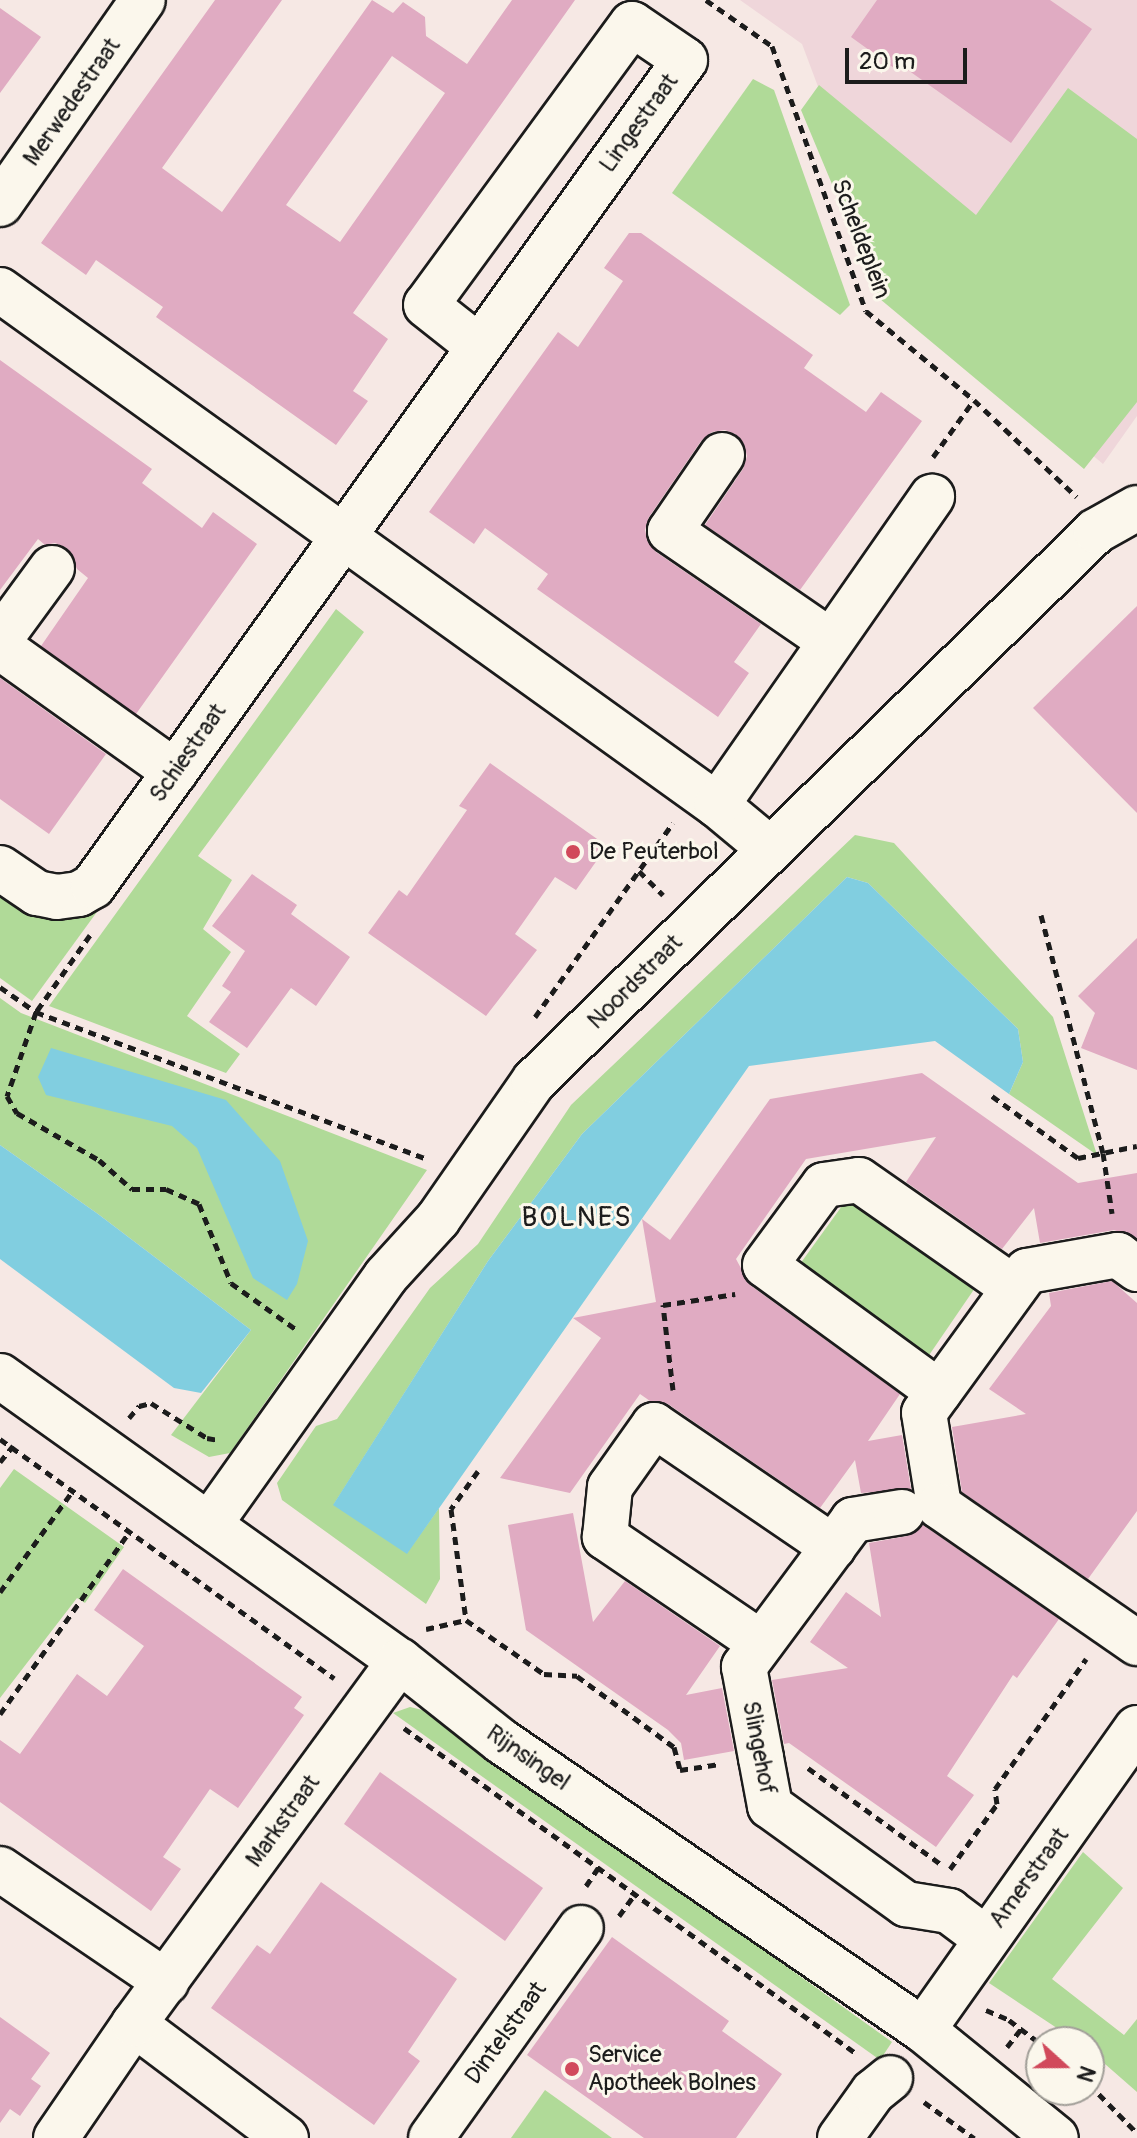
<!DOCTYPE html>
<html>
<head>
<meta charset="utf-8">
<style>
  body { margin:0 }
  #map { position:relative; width:1137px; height:2138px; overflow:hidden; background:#f6e8e4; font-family:Pangolin,sans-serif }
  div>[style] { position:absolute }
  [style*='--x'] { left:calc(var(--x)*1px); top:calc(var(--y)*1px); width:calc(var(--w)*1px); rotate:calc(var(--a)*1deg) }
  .built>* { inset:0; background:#efd6da }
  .green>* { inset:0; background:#b0da98 }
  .water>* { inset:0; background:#81cee0 }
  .building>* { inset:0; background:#e0abc2 }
  .path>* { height:5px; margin-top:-2.5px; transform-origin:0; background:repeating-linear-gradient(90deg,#1c1c1c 0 8px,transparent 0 14px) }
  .roads { filter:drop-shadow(2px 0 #1c1c1c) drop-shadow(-2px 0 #1c1c1c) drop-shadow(0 2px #1c1c1c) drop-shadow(0 -2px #1c1c1c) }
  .minor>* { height:44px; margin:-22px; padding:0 22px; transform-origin:22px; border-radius:22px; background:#fbf7ec }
  .dots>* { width:22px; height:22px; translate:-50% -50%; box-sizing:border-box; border:4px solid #fbf7ec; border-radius:50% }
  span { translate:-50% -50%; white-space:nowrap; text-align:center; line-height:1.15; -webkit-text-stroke:6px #fbf7ec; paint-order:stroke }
  .street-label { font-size:24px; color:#1c1c1c }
  .poi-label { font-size:24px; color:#1c1c1c }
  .left { translate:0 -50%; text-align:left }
  .quarter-label { font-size:28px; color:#1c1c1c; letter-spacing:2px }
  .north { position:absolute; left:1025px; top:2026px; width:80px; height:80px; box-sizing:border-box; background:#fbf7ec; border:2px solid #a29f99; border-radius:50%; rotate:111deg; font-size:22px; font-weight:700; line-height:32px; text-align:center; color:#1c1c1c }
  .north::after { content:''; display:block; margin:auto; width:28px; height:36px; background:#d1495b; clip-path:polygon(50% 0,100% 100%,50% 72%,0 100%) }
  .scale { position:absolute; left:845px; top:48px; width:122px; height:36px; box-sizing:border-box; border:4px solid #1c1c1c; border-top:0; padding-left:10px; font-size:24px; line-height:28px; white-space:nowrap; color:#1c1c1c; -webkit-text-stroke:6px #fbf7ec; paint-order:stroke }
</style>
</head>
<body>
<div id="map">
  <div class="built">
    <i style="clip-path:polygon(740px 0,1137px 0,1137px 416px,1103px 464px,894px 289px,802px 44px)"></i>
  </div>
  <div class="green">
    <i style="clip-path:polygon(753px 79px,774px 90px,850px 305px,840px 315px,672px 193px)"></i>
    <i style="clip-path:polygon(819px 85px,976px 215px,1068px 88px,1137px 139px,1137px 402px,1084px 469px,880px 299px,801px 110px)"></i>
    <i style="clip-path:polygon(336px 609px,364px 632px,198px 856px,232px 880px,203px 929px,231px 952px,187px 1016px,240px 1054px,226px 1073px,49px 1006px)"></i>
    <i style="clip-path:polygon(855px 835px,894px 843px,1053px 1017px,1097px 1155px,1009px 1094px,1023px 1062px,1018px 1029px,868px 883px,847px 877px,582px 1134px,488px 1261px,334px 1504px,407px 1553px,439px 1508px,440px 1579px,426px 1604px,282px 1500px,277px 1483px,316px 1426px,337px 1419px,430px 1288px,478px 1244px,571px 1105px)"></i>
    <i style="clip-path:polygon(0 890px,110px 894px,32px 1001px,0 978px)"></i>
    <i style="clip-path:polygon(0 998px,21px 1013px,427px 1170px,230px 1453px,209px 1457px,171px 1435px,251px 1330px,98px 1214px,0 1145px)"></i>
    <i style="clip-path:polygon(861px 1194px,977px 1285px,923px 1364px,800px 1264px,847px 1199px)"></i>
    <i style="clip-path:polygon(14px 1469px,124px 1547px,85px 1603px,77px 1598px,0 1698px,0 1488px)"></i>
    <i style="clip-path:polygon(410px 1707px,431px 1712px,892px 2042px,880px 2060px,393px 1713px)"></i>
    <i style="clip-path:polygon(1083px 1852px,1123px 1888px,1052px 1979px,1124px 2035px,1137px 2019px,1137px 2092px,1089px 2050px,1089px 2042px,1078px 2042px,989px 1983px)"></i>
    <i style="clip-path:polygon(545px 2090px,612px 2138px,511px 2138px)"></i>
  </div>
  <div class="water">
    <i style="clip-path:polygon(847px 877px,868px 883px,1018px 1029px,1023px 1062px,1009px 1094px,935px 1041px,749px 1066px,407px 1554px,333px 1505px,488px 1261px,582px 1134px)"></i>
    <i style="clip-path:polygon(51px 1048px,226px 1100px,280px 1161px,308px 1241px,297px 1284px,287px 1300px,253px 1278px,197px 1148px,172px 1126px,46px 1095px,38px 1077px)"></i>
    <i style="clip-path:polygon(0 1145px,98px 1214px,251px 1330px,201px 1393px,174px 1388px,0 1259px)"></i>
  </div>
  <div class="building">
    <i style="clip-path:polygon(evenodd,215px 0,282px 0,162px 168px,222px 212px,372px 0,393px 13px,403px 2px,425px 17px,426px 36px,467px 64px,512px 0,575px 0,353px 313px,388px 339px,353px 391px,368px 401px,336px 445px,156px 317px,163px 307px,96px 260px,86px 275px,41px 243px,215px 0,392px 56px,445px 93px,340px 242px,286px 205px,392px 56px)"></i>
    <i style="clip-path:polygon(877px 0,1050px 0,1092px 29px,1011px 143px,898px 63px,894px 68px,851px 37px)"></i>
    <i style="clip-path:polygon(0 8px,41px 37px,0 93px)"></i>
    <i style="clip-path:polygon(629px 233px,641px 233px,813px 355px,804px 368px,866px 412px,881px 392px,922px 421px,800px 590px,705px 525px,743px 469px,747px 456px,744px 444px,735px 434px,725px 430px,712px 432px,701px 441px,649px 517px,645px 530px,648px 542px,656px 552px,761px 624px,734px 662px,749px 673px,718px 717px,537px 589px,548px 574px,485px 528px,474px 544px,429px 512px,558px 332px,578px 347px,623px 281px,604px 268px)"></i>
    <i style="clip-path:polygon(0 360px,152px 469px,142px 483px,202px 528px,213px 512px,257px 544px,136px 714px,41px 646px,88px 578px,77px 569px,67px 548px,55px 543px,45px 545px,38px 539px,0 590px)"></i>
    <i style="clip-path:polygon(1137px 606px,1137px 813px,1033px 708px)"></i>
    <i style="clip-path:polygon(0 678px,106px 754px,49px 834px,0 799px)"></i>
    <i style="clip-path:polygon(490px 763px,607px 846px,576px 890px,555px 877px,515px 934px,537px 950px,486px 1016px,368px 933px,399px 890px,407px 896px,467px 810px,459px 806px)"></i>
    <i style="clip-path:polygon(252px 874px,297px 905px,291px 914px,350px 957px,316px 1006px,291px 988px,247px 1048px,209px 1022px,231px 992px,222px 986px,245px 951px,212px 926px)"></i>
    <i style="clip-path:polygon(1137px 938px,1137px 1070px,1081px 1048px,1095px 1013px,1078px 996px)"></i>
    <i style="clip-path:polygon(922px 1073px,1078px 1183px,1137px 1173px,1137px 1238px,1114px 1230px,1040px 1243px,1034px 1208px,1002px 1249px,906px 1182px,936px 1137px,806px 1159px,736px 1259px,750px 1285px,900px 1394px,868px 1441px,902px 1435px,911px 1489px,861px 1493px,855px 1460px,820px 1508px,668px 1404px,650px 1401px,640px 1394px,570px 1493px,500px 1478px,601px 1338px,573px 1318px,656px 1302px,642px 1219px,670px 1240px,770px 1099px)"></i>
    <i style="clip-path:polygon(1112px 1281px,1137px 1303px,1137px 1511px,1088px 1579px,962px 1492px,952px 1427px,1026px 1414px,989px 1389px,1051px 1306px,1049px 1293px)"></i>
    <i style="clip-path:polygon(573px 1513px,593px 1622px,625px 1581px,720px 1646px,686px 1695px,722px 1688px,734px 1751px,684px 1760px,681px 1743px,668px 1730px,526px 1630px,508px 1525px)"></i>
    <i style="clip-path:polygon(923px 1525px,1059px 1619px,1017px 1678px,1013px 1675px,947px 1776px,974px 1795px,936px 1847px,789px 1743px,784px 1744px,772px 1680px,848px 1668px,810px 1642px,846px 1592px,881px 1617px,869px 1543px,907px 1536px)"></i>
    <i style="clip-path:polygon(123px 1569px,302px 1697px,294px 1708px,304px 1715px,238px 1808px,210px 1789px,163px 1857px,181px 1869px,151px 1911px,0 1802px,0 1740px,20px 1754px,77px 1674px,107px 1696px,144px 1646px,94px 1610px)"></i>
    <i style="clip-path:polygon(380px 1772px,543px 1888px,505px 1941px,344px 1824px)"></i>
    <i style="clip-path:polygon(321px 1882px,457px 1979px,408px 2052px,420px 2061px,374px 2125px,211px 2008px,257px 1945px,270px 1954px)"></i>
    <i style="clip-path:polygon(612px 1937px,729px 2021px,722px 2031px,782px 2074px,736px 2138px,644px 2138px,527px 2055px)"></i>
    <i style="clip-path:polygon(0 2017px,50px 2053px,31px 2079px,41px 2086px,20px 2116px,10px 2109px,0 2123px)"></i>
  </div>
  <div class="path">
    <i style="--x:706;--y:0;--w:80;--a:34.9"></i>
    <i style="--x:772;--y:46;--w:281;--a:70.5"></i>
    <i style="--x:866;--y:311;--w:140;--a:39.5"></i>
    <i style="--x:974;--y:400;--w:141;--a:43.3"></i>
    <i style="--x:933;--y:457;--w:70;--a:-54.3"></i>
    <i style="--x:639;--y:871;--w:34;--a:45"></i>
    <i style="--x:1041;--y:915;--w:246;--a:75.4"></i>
    <i style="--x:1103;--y:1153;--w:61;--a:81.5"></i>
    <i style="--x:90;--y:935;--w:94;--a:125"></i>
    <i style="--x:36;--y:1012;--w:89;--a:109"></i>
    <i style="--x:7;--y:1096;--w:20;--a:60"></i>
    <i style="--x:17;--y:1113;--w:95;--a:29.8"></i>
    <i style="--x:99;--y:1160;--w:44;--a:41.3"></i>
    <i style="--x:132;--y:1189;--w:34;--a:0"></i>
    <i style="--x:166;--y:1189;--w:36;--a:24"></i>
    <i style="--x:199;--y:1204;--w:85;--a:67.9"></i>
    <i style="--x:231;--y:1283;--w:81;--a:35.5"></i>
    <i style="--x:0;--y:987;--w:44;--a:34.8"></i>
    <i style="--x:36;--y:1012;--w:419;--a:20.6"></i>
    <i style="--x:535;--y:1017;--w:238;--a:-54.6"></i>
    <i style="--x:992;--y:1096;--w:106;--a:35.8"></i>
    <i style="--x:1078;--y:1158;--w:60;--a:-11.5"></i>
    <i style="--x:673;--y:1390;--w:86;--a:-96.7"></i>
    <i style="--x:663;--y:1305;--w:73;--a:-8.7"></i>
    <i style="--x:129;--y:1418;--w:16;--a:-50"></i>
    <i style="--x:139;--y:1406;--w:12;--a:-14"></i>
    <i style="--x:151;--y:1403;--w:66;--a:32"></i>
    <i style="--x:207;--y:1438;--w:11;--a:10"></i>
    <i style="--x:0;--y:1439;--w:411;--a:35.6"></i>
    <i style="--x:0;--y:1462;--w:21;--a:-51"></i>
    <i style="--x:478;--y:1471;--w:47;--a:125.4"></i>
    <i style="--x:451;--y:1509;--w:112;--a:82.3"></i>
    <i style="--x:466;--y:1620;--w:95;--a:34.7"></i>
    <i style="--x:544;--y:1674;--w:33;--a:3"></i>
    <i style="--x:577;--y:1676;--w:120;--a:36.2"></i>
    <i style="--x:674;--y:1747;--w:24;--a:75"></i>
    <i style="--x:680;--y:1770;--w:40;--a:-8.5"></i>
    <i style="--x:0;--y:1592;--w:127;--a:-54.3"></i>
    <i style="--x:426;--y:1629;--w:41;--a:-12.7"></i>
    <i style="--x:0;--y:1714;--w:224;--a:-54.6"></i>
    <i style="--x:404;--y:1728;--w:558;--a:35.74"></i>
    <i style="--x:808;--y:1768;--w:165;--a:35.9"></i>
    <i style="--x:950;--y:1869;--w:80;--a:-54.1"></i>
    <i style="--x:997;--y:1804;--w:15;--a:-98"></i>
    <i style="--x:995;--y:1789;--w:159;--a:-55"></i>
    <i style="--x:586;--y:1886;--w:22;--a:-56"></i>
    <i style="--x:619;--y:1916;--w:27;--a:-54"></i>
    <i style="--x:986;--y:2010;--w:25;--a:23"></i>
    <i style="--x:1009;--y:2020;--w:40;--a:37"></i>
    <i style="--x:1007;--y:2047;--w:23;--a:-52"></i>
    <i style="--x:1089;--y:2084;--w:69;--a:45.6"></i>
    <i style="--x:924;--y:2102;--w:62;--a:35.8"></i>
  </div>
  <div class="roads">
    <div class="minor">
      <i style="--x:0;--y:204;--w:249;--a:-55"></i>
      <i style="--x:0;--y:290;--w:883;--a:35.69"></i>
      <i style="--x:717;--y:805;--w:69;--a:39.7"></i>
      <i style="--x:722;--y:455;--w:92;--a:124.4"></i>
      <i style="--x:670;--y:531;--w:194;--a:34.5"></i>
      <i style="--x:0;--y:639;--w:88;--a:-53.8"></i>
      <i style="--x:0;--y:647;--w:215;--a:35.5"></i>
      <i style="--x:717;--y:805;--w:376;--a:-55.1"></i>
      <i style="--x:0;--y:868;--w:45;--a:34"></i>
      <i style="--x:37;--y:893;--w:20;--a:11"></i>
      <i style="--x:57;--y:897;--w:22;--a:-8"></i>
      <i style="--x:79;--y:894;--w:16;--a:-30"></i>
      <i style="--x:93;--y:886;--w:1016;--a:-54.37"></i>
      <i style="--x:685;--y:60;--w:64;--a:-145.8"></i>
      <i style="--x:632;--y:24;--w:348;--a:126.2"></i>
      <i style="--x:426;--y:305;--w:66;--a:38.3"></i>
      <i style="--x:1137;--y:1269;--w:24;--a:-144"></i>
      <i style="--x:1118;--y:1255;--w:92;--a:170"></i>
      <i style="--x:1027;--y:1271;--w:175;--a:126"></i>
      <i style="--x:924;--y:1413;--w:94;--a:80.8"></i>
      <i style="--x:939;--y:1506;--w:241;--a:34.7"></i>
      <i style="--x:0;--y:1376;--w:491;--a:35.5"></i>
      <i style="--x:400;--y:1661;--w:129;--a:38.4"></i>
      <i style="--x:501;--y:1741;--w:511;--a:34.4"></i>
      <i style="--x:923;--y:2030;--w:171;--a:39.1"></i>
      <i style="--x:939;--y:1392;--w:215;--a:-143.9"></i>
      <i style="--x:765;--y:1265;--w:99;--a:-53.6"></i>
      <i style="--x:824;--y:1185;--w:35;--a:-8"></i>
      <i style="--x:859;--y:1180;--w:189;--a:34.9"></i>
      <i style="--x:902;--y:1512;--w:50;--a:170.7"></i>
      <i style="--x:853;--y:1520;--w:183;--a:126.6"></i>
      <i style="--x:744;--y:1667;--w:93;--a:79.4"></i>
      <i style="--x:761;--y:1758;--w:49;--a:79.4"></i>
      <i style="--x:770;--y:1806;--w:168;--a:35.8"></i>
      <i style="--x:906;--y:1904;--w:44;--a:9.2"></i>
      <i style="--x:949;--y:1911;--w:45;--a:36.9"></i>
      <i style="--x:209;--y:1525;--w:305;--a:-54.6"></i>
      <i style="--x:386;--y:1276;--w:77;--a:-47.6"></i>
      <i style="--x:438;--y:1219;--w:168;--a:-55.2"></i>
      <i style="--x:534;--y:1081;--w:786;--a:-44.38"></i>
      <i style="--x:1096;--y:531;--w:47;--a:-29.3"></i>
      <i style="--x:761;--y:1643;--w:189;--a:-145.8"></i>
      <i style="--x:605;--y:1537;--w:50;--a:-84.3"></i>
      <i style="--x:610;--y:1487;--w:76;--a:-54.6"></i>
      <i style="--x:654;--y:1425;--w:217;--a:34.3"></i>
      <i style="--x:0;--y:1869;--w:201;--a:34.2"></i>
      <i style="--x:134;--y:2024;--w:190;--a:36.9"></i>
      <i style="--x:923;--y:2030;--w:370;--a:-54.7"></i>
      <i style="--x:56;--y:2138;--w:138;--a:-55.6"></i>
      <i style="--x:134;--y:2024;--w:450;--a:-53.8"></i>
      <i style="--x:431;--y:2138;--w:258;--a:-54.5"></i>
      <i style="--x:840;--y:2138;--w:57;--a:-54.3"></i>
      <i style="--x:873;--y:2092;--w:22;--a:-39"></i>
    </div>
  </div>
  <div class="dots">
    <i style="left:573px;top:852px;background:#d1495b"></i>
    <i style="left:572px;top:2069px;background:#d1495b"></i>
  </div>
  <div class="street-label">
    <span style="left:72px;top:102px;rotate:-55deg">Merwedestraat</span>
    <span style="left:639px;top:123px;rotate:-54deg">Lingestraat</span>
    <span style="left:861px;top:239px;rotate:69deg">Scheldeplein</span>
    <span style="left:188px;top:753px;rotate:-55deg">Schiestraat</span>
    <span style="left:635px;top:982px;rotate:-45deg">Noordstraat</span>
    <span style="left:759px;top:1748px;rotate:79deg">Slingehof</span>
    <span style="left:528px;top:1758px;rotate:35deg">Rijnsingel</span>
    <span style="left:283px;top:1821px;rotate:-54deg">Markstraat</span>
    <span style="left:1029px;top:1878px;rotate:-54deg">Amerstraat</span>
    <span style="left:506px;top:2033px;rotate:-54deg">Dintelstraat</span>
  </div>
  <div class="poi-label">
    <span class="left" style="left:589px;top:852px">De Peuterbol</span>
    <span class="left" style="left:588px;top:2069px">Service<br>Apotheek Bolnes</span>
  </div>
  <div class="quarter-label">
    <span style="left:577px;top:1218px">BOLNES</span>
  </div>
  <div class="north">N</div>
  <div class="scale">20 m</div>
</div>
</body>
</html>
